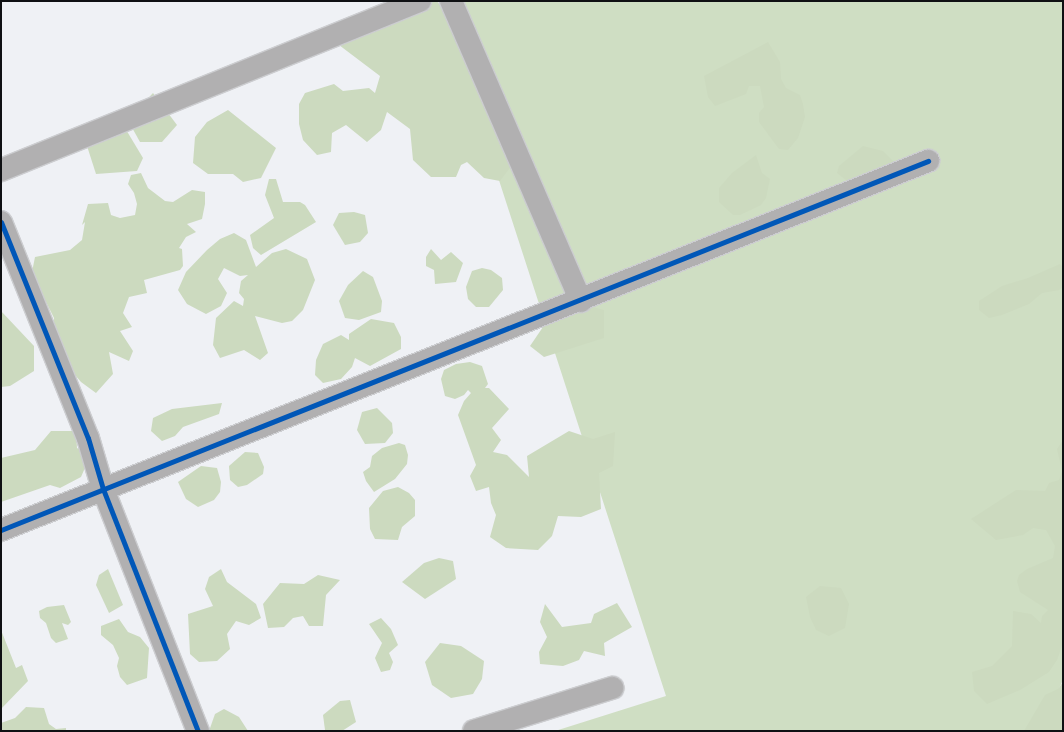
<!DOCTYPE html>
<html>
<head>
<meta charset="utf-8">
<style>
  body { margin:0 }
  #map { position:relative; width:1064px; height:732px; overflow:hidden; background:#eff1f5; font-family:Commissioner,sans-serif }
  div>[style] { position:absolute }
  [style*='--x'] { left:calc(var(--x)*1px); top:calc(var(--y)*1px); width:calc(var(--w)*1px); rotate:calc(var(--a)*1deg) }
  .green>* { inset:0; background:#cfdec3 }
  .forest>* { inset:0; background:#ccdabf }
  .roads { filter:drop-shadow(1px 0 #cccdd0) drop-shadow(-1px 0 #cccdd0) drop-shadow(0 1px #cccdd0) drop-shadow(0 -1px #cccdd0) }
  .minor>* { height:22px; margin:-11px; padding:0 11px; transform-origin:11px; border-radius:11px; background:#b1b0b1 }
  .cycleway>* { height:5px; margin:-2.5px; padding:0 2.5px; transform-origin:2.5px; border-radius:2.5px; background:#0057b8 }
  span { translate:-50% -50%; white-space:nowrap; text-align:center; line-height:1.15; -webkit-text-stroke:4px #fff; paint-order:stroke }
  .frame { position:absolute; inset:0; border:2px solid #0f1013; pointer-events:none }
</style>
</head>
<body>
<div id="map">
  <div class="green">
    <i style="clip-path:polygon(441px 1px,1063px 1px,1063px 680px,1039px 731px,555px 731px,666px 696px)"></i>
  </div>
  <div class="forest">
    <i style="clip-path:polygon(421px 1px,437px 1px,445px 12px,512px 165px,500px 181px,484px 178px,467px 162px,461px 165px,456px 177px,431px 177px,413px 160px,410px 129px,387px 112px,381px 130px,367px 142px,346px 125px,332px 133px,331px 152px,317px 155px,303px 140px,299px 124px,299px 104px,305px 93px,334px 84px,343px 91px,369px 88px,375px 93px,380px 76px,339px 45px)"></i>
    <i style="clip-path:polygon(768px 42px,780px 62px,781px 79px,786px 88px,800px 95px,803px 104px,805px 117px,798px 138px,788px 150px,779px 149px,759px 122px,759px 113px,764px 107px,760px 86px,749px 86px,746px 94px,715px 106px,708px 97px,704px 76px)"></i>
    <i style="clip-path:polygon(153px 93px,177px 125px,162px 142px,140px 142px,130px 124px,138px 109px)"></i>
    <i style="clip-path:polygon(228px 110px,276px 148px,261px 178px,243px 182px,233px 174px,208px 174px,193px 163px,195px 137px,207px 122px)"></i>
    <i style="clip-path:polygon(125px 128px,143px 158px,137px 171px,96px 174px,87px 146px)"></i>
    <i style="clip-path:polygon(863px 146px,883px 151px,898px 166px,864px 183px,847px 181px,837px 173px,839px 166px)"></i>
    <i style="clip-path:polygon(756px 155px,762px 173px,770px 179px,766px 198px,761px 205px,740px 215px,733px 215px,719px 202px,719px 188px,732px 173px)"></i>
    <i style="clip-path:polygon(141px 173px,148px 188px,165px 201px,173px 202px,192px 190px,205px 192px,205px 204px,202px 219px,187px 224px,196px 232px,186px 237px,179px 248px,182px 249px,183px 266px,180px 270px,144px 280px,147px 293px,129px 297px,123px 313px,132px 327px,120px 331px,133px 351px,129px 361px,109px 352px,113px 374px,96px 393px,81px 382px,62px 360px,53px 339px,54px 318px,46px 302px,30px 282px,35px 257px,70px 250px,82px 240px,85px 222px,82px 225px,88px 204px,108px 203px,111px 215px,120px 218px,135px 215px,137px 204px,134px 193px,128px 184px,131px 175px)"></i>
    <i style="clip-path:polygon(269px 179px,276px 179px,283px 202px,300px 202px,305px 205px,316px 222px,261px 255px,253px 248px,250px 235px,274px 218px,265px 195px)"></i>
    <i style="clip-path:polygon(354px 212px,365px 215px,368px 233px,360px 242px,345px 245px,333px 225px,339px 213px)"></i>
    <i style="clip-path:polygon(234px 233px,246px 240px,256px 267px,272px 253px,286px 249px,307px 259px,315px 280px,303px 310px,292px 321px,282px 323px,255px 316px,268px 353px,260px 360px,244px 350px,220px 358px,213px 345px,216px 318px,234px 301px,243px 306px,244px 299px,239px 293px,241px 281px,248px 275px,240px 276px,224px 268px,218px 279px,227px 293px,221px 306px,206px 314px,187px 304px,178px 290px,186px 272px,207px 250px,220px 239px)"></i>
    <i style="clip-path:polygon(431px 249px,441px 260px,451px 252px,463px 263px,456px 282px,435px 284px,434px 270px,426px 266px,426px 257px)"></i>
    <i style="clip-path:polygon(1060px 264px,1063px 267px,1063px 287px,1059px 290px,1042px 293px,1029px 304px,1002px 315px,989px 318px,979px 310px,979px 301px,1002px 286px,1028px 278px)"></i>
    <i style="clip-path:polygon(482px 268px,491px 270px,502px 278px,503px 290px,489px 307px,476px 307px,468px 299px,466px 287px,472px 271px)"></i>
    <i style="clip-path:polygon(363px 271px,373px 277px,382px 301px,381px 312px,359px 320px,345px 318px,339px 301px,348px 285px)"></i>
    <i style="clip-path:polygon(577px 303px,604px 310px,604px 338px,544px 357px,530px 346px,543px 327px)"></i>
    <i style="clip-path:polygon(1px 311px,34px 346px,34px 371px,10px 386px,1px 387px)"></i>
    <i style="clip-path:polygon(371px 319px,394px 323px,401px 337px,401px 349px,370px 366px,355px 358px,352px 367px,341px 379px,323px 383px,315px 375px,316px 360px,323px 344px,341px 335px,349px 340px,349px 334px)"></i>
    <i style="clip-path:polygon(470px 362px,482px 366px,488px 384px,485px 388px,489px 388px,509px 409px,492px 428px,501px 440px,493px 452px,507px 455px,529px 477px,527px 456px,569px 431px,593px 439px,615px 432px,613px 466px,599px 473px,601px 509px,581px 517px,558px 516px,552px 536px,538px 550px,506px 548px,490px 537px,496px 515px,491px 503px,489px 487px,476px 491px,470px 476px,476px 465px,458px 415px,464px 401px,471px 393px,468px 390px,464px 395px,455px 399px,445px 396px,441px 379px,444px 370px,456px 364px)"></i>
    <i style="clip-path:polygon(222px 403px,219px 414px,183px 427px,175px 436px,162px 441px,151px 431px,153px 418px,172px 409px)"></i>
    <i style="clip-path:polygon(377px 408px,392px 423px,393px 433px,385px 443px,365px 444px,357px 430px,362px 412px)"></i>
    <i style="clip-path:polygon(51px 431px,76px 431px,77px 448px,90px 456px,81px 477px,60px 488px,50px 485px,1px 502px,1px 458px,35px 450px)"></i>
    <i style="clip-path:polygon(1063px 440px,1063px 643px,1057px 660px,1049px 672px,1020px 690px,987px 704px,974px 691px,972px 672px,992px 666px,1012px 646px,1013px 611px,1031px 614px,1041px 623px,1042px 616px,1048px 610px,1020px 592px,1017px 581px,1019px 575px,1027px 569px,1053px 558px,1055px 546px,1046px 530px,1033px 528px,1023px 535px,996px 540px,971px 519px,1016px 490px,1045px 491px,1049px 483px,1059px 480px,1062px 471px,1057px 449px)"></i>
    <i style="clip-path:polygon(399px 443px,405px 445px,408px 455px,407px 464px,395px 479px,374px 492px,366px 481px,363px 472px,370px 467px,372px 456px,382px 448px)"></i>
    <i style="clip-path:polygon(245px 452px,258px 453px,264px 467px,263px 474px,247px 485px,238px 487px,230px 480px,229px 466px)"></i>
    <i style="clip-path:polygon(201px 466px,217px 468px,221px 482px,220px 492px,214px 500px,198px 507px,186px 499px,178px 482px)"></i>
    <i style="clip-path:polygon(398px 487px,409px 493px,415px 500px,415px 516px,402px 527px,398px 540px,375px 539px,370px 529px,369px 508px,383px 491px)"></i>
    <i style="clip-path:polygon(439px 558px,453px 561px,456px 579px,425px 599px,402px 582px,424px 563px)"></i>
    <i style="clip-path:polygon(108px 569px,123px 605px,109px 613px,96px 585px,99px 575px)"></i>
    <i style="clip-path:polygon(221px 569px,227px 582px,256px 604px,261px 618px,249px 625px,236px 621px,227px 634px,230px 649px,217px 661px,199px 662px,190px 654px,188px 614px,213px 606px,205px 589px,209px 577px)"></i>
    <i style="clip-path:polygon(318px 575px,340px 580px,326px 595px,323px 626px,309px 626px,303px 616px,293px 618px,284px 627px,268px 628px,263px 604px,280px 583px,304px 584px)"></i>
    <i style="clip-path:polygon(820px 586px,841px 588px,849px 604px,845px 628px,829px 636px,816px 630px,810px 617px,806px 597px)"></i>
    <i style="clip-path:polygon(617px 603px,632px 627px,604px 643px,605px 656px,584px 651px,579px 660px,563px 666px,540px 664px,539px 652px,547px 637px,540px 622px,545px 604px,562px 627px,591px 623px,594px 614px)"></i>
    <i style="clip-path:polygon(64px 605px,71px 622px,68px 625px,62px 623px,68px 639px,56px 643px,51px 638px,46px 623px,40px 618px,39px 611px,47px 607px)"></i>
    <i style="clip-path:polygon(381px 618px,391px 629px,398px 645px,389px 653px,393px 662px,390px 670px,381px 672px,375px 658px,382px 643px,369px 624px)"></i>
    <i style="clip-path:polygon(119px 619px,128px 632px,140px 637px,149px 648px,147px 678px,127px 685px,120px 677px,117px 666px,119px 658px,113px 645px,101px 635px,101px 626px)"></i>
    <i style="clip-path:polygon(1px 630px,16px 668px,22px 665px,28px 681px,1px 709px)"></i>
    <i style="clip-path:polygon(440px 643px,461px 646px,484px 661px,482px 679px,473px 694px,451px 698px,432px 685px,425px 662px)"></i>
    <i style="clip-path:polygon(1063px 682px,1063px 731px,1024px 731px,1045px 695px,1058px 689px)"></i>
    <i style="clip-path:polygon(350px 700px,356px 722px,342px 731px,325px 730px,323px 715px,340px 701px)"></i>
    <i style="clip-path:polygon(26px 707px,44px 708px,49px 724px,56px 729px,66px 728px,66px 731px,1px 731px,1px 723px,15px 718px)"></i>
    <i style="clip-path:polygon(224px 709px,239px 717px,248px 731px,209px 731px,215px 714px)"></i>
  </div>
  <div class="roads">
    <div class="minor">
      <i style="--x:451;--y:1;--w:327;--a:66.6"></i>
      <i style="--x:1;--y:170;--w:452;--a:-22"></i>
      <i style="--x:1;--y:222;--w:233;--a:68.1"></i>
      <i style="--x:88;--y:438;--w:53;--a:73.6"></i>
      <i style="--x:103;--y:489;--w:260;--a:68.6"></i>
      <i style="--x:1;--y:530;--w:998;--a:-21.71"></i>
      <i style="--x:474;--y:731;--w:145;--a:-17.3"></i>
    </div>
  </div>
  <div class="cycleway">
    <i style="--x:1;--y:222;--w:233;--a:68.1"></i>
    <i style="--x:88;--y:438;--w:53;--a:73.6"></i>
    <i style="--x:103;--y:489;--w:260;--a:68.6"></i>
    <i style="--x:1;--y:530;--w:998;--a:-21.71"></i>
  </div>
  <div class="frame"></div>
</div>
</body>
</html>
